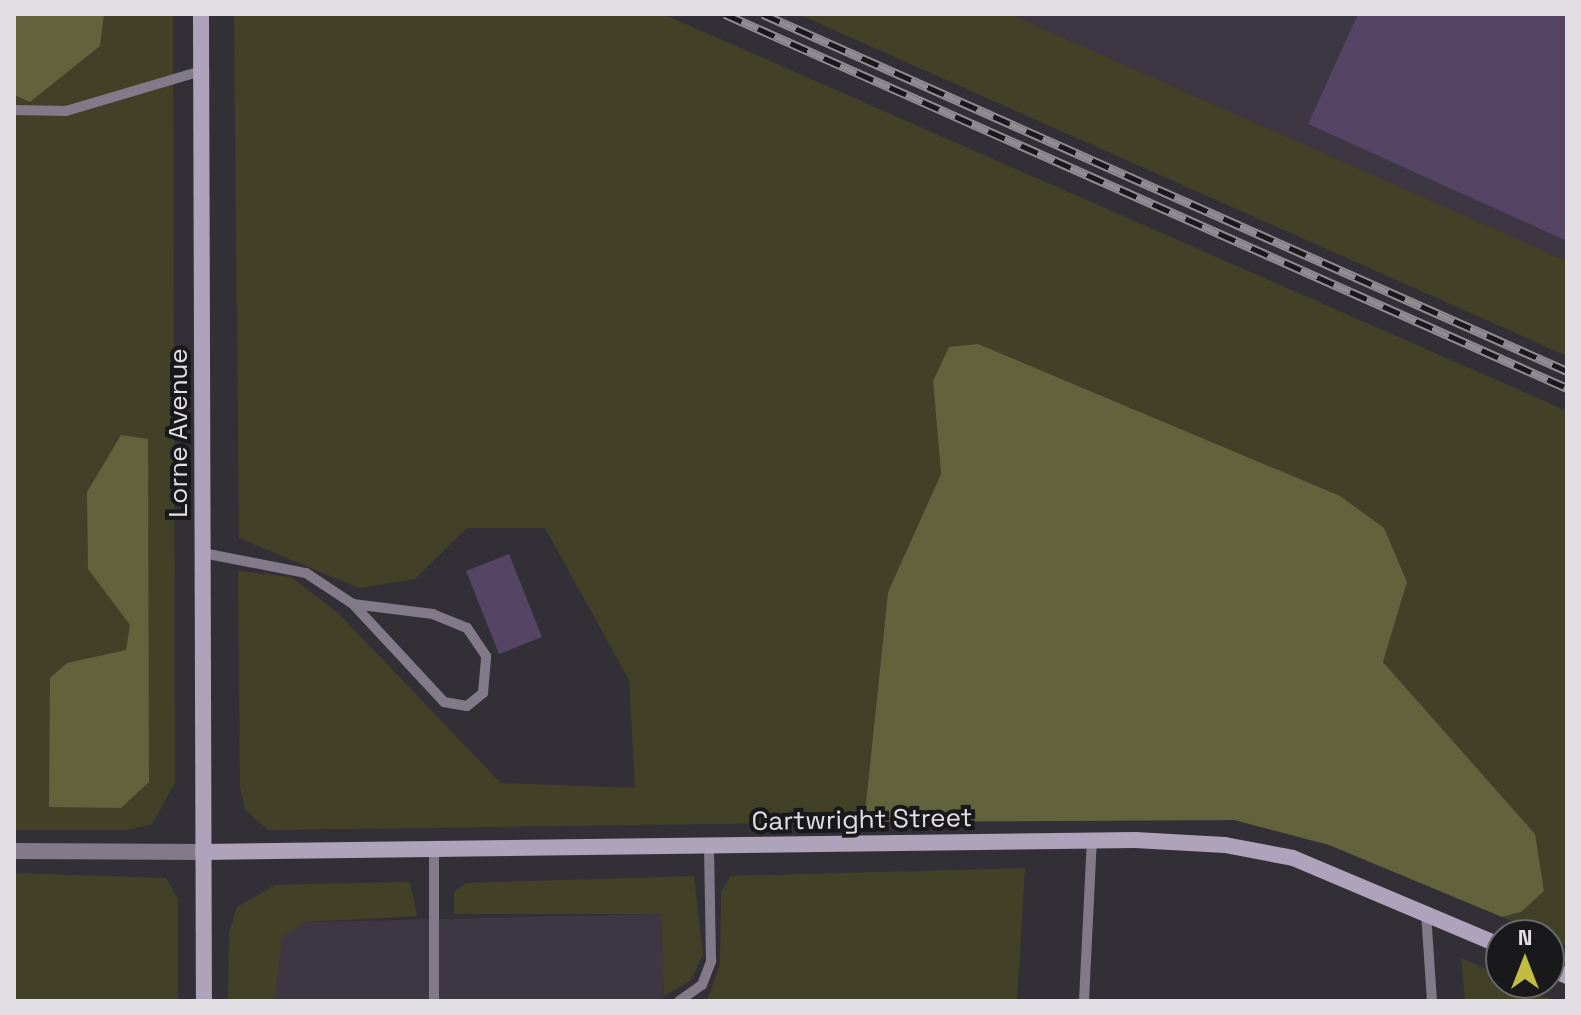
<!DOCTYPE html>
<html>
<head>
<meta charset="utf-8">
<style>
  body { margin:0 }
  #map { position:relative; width:1581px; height:1015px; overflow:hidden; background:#332f36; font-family:"Space Grotesk",sans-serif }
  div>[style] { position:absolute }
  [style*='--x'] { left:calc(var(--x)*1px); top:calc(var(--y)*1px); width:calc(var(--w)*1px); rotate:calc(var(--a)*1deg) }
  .built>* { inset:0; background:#3d3643 }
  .green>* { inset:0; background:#424128 }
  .forest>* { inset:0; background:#62623d }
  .building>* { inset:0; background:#554463 }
  .lane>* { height:10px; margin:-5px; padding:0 5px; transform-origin:5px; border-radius:5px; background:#827a89 }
  .street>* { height:16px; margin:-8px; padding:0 8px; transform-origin:8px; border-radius:8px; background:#827a89 }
  .secondary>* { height:16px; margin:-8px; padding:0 8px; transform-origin:8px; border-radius:8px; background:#afa3bb }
  .rail>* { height:9px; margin-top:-4.5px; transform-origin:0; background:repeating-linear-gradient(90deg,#19181b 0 18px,#8f8c92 0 36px); box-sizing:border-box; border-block:2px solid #8f8c92 }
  span { translate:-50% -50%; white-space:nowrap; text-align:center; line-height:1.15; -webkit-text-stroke:8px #19181b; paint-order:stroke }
  .street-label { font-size:26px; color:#e1dfe4 }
  .frame { position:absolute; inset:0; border:16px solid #e1dfe4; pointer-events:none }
  .north { position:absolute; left:1485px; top:919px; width:80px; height:80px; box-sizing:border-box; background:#19181b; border:2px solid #69686b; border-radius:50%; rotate:0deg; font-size:22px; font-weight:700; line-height:32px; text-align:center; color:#e1dfe4 }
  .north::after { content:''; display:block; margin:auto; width:28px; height:36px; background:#c1bd40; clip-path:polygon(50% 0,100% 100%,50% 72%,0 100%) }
</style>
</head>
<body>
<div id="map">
  <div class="built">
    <i style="clip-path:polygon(1010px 14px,1567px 14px,1567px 261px)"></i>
    <i style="clip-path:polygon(662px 914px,664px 1001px,275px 1001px,282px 937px,306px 922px)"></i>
  </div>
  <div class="green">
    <i style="clip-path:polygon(14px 14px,173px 14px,175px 783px,152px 824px,128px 830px,14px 830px)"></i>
    <i style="clip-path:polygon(234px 14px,663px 14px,1567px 411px,1567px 946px,1502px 917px,1521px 912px,1535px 834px,1383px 662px,1407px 582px,933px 381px,941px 474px,888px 592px,864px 822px,268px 830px,245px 810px,240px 788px,238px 571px,291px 577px,338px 613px,501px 783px,635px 788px,629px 680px,545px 528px,467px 528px,415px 579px,359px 588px,239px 538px)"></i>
    <i style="clip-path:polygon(798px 14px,1010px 14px,1567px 261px,1567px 356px)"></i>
    <i style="clip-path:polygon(1025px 868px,1017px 1001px,707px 1001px,720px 964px,721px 891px,731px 876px)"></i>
    <i style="clip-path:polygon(14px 873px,166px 878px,178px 899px,178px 1001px,14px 1001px)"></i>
    <i style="clip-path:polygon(694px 876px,703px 955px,690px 981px,664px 996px,661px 914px,454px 914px,454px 892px,466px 883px)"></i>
    <i style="clip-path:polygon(410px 882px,417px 916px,306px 922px,282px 938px,275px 1001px,228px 1001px,229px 933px,237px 907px,275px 885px)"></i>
    <i style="clip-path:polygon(1461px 958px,1501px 976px,1501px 983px,1557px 1001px,1465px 1001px)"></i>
  </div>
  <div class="forest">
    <i style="clip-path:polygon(14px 14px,104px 14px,100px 46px,30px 102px,14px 95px)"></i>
    <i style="clip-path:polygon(978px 344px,1340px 496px,1384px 528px,1407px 582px,1383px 662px,1535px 834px,1544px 891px,1521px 912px,1502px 917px,1329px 845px,1234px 820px,864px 822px,888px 592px,941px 474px,933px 381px,949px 347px)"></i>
    <i style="clip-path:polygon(121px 435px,148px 439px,149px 782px,121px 808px,49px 807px,50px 678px,67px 663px,126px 650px,130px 625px,88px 569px,87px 492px)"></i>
  </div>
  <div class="building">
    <i style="clip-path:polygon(1358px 14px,1567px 14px,1567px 241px,1308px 124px)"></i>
    <i style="clip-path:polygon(509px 554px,542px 637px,499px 654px,466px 571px)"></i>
  </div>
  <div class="lane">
    <i style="--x:14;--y:110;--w:52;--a:1.1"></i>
    <i style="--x:66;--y:111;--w:141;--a:-16.5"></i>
    <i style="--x:203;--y:553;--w:105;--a:11"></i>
    <i style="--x:306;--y:573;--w:56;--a:33.4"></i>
    <i style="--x:353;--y:604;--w:134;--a:47.1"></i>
    <i style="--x:444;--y:702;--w:23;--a:10"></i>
    <i style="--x:467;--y:706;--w:21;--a:-39"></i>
    <i style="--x:483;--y:693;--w:37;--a:-85"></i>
    <i style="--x:486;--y:656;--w:34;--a:-124"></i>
    <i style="--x:467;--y:628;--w:37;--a:-158"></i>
    <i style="--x:433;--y:614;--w:81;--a:-172.9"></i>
    <i style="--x:434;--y:852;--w:149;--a:90"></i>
    <i style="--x:1426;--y:913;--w:88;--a:86.1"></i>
    <i style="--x:679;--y:1001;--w:28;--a:-35"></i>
    <i style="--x:702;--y:985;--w:26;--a:-69"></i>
    <i style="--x:711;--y:961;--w:114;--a:-91"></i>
    <i style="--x:1084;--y:1001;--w:161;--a:-87.2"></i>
  </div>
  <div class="street">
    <i style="--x:14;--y:851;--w:189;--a:0.3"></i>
  </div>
  <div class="secondary">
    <i style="--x:201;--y:14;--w:987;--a:89.83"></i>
    <i style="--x:203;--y:852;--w:932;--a:-0.74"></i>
    <i style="--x:1135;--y:840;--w:90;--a:3.2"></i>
    <i style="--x:1225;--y:845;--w:69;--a:10.8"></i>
    <i style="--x:1293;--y:858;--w:226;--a:22.9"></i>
    <i style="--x:1549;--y:968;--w:20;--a:24"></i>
  </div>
  <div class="rail">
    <i style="--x:725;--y:14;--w:921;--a:23.95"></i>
    <i style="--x:763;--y:14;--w:880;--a:23.94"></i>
  </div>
  <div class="street-label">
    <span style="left:179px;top:433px;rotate:-90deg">Lorne Avenue</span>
    <span style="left:862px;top:820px;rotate:-1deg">Cartwright Street</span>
  </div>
  <div class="frame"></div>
  <div class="north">N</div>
</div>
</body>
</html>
